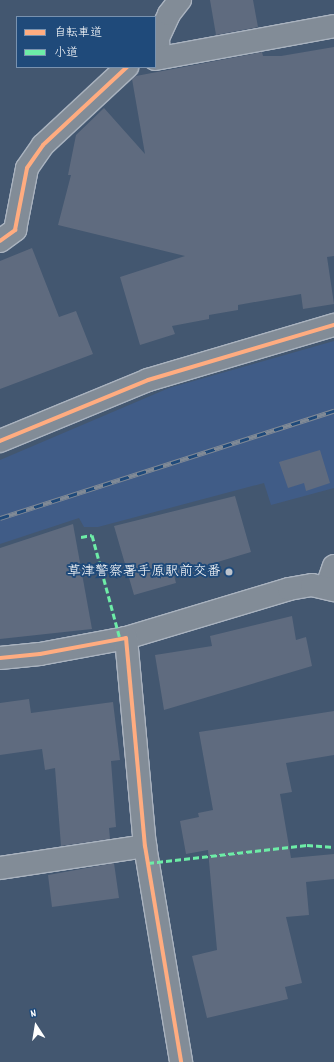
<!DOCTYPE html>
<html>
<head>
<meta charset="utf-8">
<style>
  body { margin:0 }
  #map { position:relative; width:334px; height:1062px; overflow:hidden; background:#435770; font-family:Dekko,"Klee One",sans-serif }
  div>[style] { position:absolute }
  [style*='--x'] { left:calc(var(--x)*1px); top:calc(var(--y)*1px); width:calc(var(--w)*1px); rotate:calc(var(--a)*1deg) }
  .built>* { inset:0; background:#405c87 }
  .building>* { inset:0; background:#5f6b7f }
  .roads { filter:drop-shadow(1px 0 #aab3bf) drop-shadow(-1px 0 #aab3bf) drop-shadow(0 1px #aab3bf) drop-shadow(0 -1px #aab3bf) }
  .street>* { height:22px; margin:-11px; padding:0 11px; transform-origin:11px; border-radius:11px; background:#828c97 }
  .secondary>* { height:22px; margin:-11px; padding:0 11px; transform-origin:11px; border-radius:11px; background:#828c97 }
  .rail>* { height:4.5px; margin-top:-2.25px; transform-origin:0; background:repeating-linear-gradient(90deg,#1f4a7a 0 9px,#808a96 0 18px); box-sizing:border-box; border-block:1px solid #808a96 }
  .quiet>* { height:3px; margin-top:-1.5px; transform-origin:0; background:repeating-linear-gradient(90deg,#6deda7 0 6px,transparent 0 9px) }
  .cycleway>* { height:4px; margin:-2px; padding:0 2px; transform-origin:2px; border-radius:2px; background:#ffac80 }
  .dots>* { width:11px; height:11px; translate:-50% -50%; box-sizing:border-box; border:2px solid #1f4a7a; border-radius:50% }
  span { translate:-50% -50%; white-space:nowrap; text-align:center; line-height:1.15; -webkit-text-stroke:4px #1f4a7a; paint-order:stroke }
  .poi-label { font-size:14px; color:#fff }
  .right { translate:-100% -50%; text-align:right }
  .legend { position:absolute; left:16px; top:16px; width:140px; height:52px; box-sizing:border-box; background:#1f4a7a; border:1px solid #7992af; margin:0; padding:5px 7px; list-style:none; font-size:12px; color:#fff }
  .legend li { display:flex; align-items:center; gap:8px; height:20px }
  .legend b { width:20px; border:1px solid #7992af }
  .north { position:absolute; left:16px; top:1006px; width:40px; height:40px; -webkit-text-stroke:3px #1f4a7a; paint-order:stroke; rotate:348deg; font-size:11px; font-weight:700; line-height:16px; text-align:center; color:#fff }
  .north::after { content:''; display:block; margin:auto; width:14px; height:18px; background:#fff; clip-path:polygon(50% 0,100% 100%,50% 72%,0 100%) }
</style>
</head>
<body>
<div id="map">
  <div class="built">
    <i style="clip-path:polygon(334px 341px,334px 488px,271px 505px,264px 483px,98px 527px,84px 527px,79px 518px,0 544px,0 460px,169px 388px)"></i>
  </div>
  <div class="building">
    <i style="clip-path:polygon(210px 0,253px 0,258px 27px,216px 35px)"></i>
    <i style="clip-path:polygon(334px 47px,334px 256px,327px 257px,334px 304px,303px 309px,301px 294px,238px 305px,238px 310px,209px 315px,209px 319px,172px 326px,175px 334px,140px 345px,120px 277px,185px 256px,58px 225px,71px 175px,68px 175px,76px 135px,104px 108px,145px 154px,132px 79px,136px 76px,262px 52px,263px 56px,281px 56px)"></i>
    <i style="clip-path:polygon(32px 248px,59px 317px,76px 311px,93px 354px,0 389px,0 261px)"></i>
    <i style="clip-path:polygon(320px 450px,330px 483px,306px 491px,304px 483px,288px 488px,279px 462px)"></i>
    <i style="clip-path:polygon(235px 496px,251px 552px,174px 575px,176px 583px,134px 595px,114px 526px)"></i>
    <i style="clip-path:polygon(73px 524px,92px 629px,0 639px,0 548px)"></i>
    <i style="clip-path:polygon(292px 616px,296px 640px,306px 637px,312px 666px,164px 710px,155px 655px,212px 646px,210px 636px)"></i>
    <i style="clip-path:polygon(29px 699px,31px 713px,113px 702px,120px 760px,111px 761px,116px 827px,109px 828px,110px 839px,61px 846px,55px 768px,45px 770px,42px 749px,0 755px,0 703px)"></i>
    <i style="clip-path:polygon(334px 711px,334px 755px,286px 763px,292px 792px,280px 794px,291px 858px,334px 854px,334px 879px,306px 882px,309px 915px,286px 917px,302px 983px,285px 987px,288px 999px,207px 1018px,192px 956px,217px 950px,208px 850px,186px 854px,180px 821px,199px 817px,198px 813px,213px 810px,199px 732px)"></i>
    <i style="clip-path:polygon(114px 863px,119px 898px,52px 907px,48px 875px)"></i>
  </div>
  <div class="roads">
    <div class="street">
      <i style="--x:159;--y:58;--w:20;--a:-93"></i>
      <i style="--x:158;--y:38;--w:26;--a:-65"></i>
      <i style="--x:169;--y:14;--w:18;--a:-52"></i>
      <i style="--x:155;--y:59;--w:182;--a:-10.4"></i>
      <i style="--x:0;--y:241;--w:19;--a:-36"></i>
      <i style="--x:15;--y:230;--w:63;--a:-79"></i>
      <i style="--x:27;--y:168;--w:28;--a:-55"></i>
      <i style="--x:43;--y:145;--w:115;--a:-42.9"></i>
      <i style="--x:0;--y:441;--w:160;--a:-22.4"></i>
      <i style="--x:148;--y:380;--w:194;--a:-16.5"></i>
      <i style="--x:327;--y:586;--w:21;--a:-71"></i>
      <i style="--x:126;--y:638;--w:170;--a:-16.7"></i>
      <i style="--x:0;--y:658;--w:40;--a:-5.7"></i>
      <i style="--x:40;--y:654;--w:87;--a:-10.5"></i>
      <i style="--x:126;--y:638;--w:209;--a:84.8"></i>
      <i style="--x:145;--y:846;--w:219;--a:80.5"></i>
      <i style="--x:0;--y:868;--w:147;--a:-8.6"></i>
    </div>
    <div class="secondary">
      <i style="--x:289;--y:589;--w:23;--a:-10"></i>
      <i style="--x:312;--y:585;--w:23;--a:13"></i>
    </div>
  </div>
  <div class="rail">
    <i style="--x:0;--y:518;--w:351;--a:-17.8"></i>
  </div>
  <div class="quiet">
    <i style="--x:81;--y:537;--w:11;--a:-10"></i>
    <i style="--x:92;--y:535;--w:108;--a:74.9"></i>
    <i style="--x:148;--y:863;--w:160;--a:-6.5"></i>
    <i style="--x:307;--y:845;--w:27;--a:4"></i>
  </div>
  <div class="cycleway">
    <i style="--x:0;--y:241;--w:19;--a:-36"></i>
    <i style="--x:15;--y:230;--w:63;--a:-79"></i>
    <i style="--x:27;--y:168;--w:28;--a:-55"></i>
    <i style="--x:43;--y:145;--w:115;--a:-42.9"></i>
    <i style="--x:0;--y:441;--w:160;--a:-22.4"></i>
    <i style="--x:148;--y:380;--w:194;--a:-16.5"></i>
    <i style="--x:0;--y:658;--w:40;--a:-5.7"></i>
    <i style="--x:40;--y:654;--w:87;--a:-10.5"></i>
    <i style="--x:126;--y:638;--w:209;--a:84.8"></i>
    <i style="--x:145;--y:846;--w:219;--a:80.5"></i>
  </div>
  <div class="dots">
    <i style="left:229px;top:572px;background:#bdc4cd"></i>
  </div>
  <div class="poi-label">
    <span class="right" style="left:221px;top:572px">草津警察署手原駅前交番</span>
  </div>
  <ul class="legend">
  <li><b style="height:5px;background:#ffac80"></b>自転車道</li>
  <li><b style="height:5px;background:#6deda7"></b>小道</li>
  </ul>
  <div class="north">N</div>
</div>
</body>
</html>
